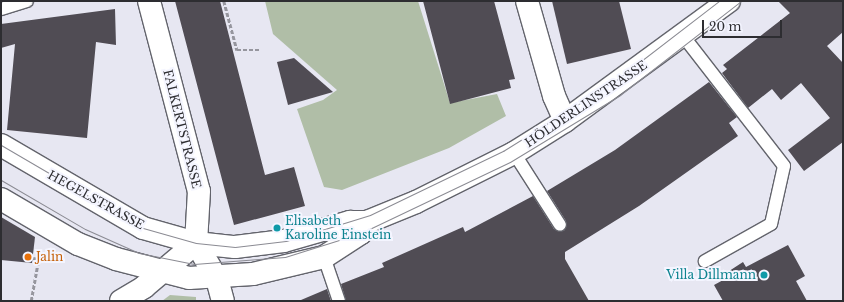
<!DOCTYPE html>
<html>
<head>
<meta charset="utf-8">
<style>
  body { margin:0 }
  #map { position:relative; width:844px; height:302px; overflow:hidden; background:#e7e7f2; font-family:"Libre Baskerville",serif }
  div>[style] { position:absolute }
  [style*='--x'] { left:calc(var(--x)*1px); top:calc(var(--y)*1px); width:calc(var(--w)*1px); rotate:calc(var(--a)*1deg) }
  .green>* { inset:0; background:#b0bea7 }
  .building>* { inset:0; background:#504c54 }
  .path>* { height:2.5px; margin-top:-1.25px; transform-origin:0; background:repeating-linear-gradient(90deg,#96969e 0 4px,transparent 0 6px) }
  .roads { filter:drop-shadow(1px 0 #63646c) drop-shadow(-1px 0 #63646c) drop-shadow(0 1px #63646c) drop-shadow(0 -1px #63646c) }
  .lane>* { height:12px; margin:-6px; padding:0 6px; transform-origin:6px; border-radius:6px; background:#fff }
  .street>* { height:22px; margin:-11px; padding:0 11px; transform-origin:11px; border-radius:11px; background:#fff }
  .secondary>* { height:22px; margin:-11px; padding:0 11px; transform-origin:11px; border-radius:11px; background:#fff }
  .tram>* { height:1px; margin:-0.5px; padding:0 0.5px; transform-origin:0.5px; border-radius:0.5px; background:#8b8b93 }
  .dots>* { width:11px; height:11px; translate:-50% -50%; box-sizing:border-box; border:2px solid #f4f5ff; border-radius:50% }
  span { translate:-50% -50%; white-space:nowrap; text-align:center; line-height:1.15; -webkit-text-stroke:4px #f4f5ff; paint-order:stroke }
  .street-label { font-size:12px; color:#2d2d31 }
  .culture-label { font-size:12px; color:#0d838f }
  .left { translate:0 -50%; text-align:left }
  .right { translate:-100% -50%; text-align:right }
  .food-label { font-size:12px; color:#c56008 }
  .frame { position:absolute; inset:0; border:2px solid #2d2d31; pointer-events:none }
  .scale { position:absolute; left:702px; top:20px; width:80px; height:18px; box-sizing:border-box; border:2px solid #2d2d31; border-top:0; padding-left:5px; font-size:12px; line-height:14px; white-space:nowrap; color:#2d2d31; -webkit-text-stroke:3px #f4f5ff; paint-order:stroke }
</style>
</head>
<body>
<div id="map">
  <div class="green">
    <i style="clip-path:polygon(265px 1px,418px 1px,450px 103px,497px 94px,506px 116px,449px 148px,342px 190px,324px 187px,297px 109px,323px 100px,337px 90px,273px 34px)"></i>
    <i style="clip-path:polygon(170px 295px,196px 297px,196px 300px,162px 301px)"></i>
  </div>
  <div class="building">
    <i style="clip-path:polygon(175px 1px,220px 1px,265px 175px,294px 167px,305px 206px,234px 225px)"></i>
    <i style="clip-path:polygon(423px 1px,494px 1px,515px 79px,509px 80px,511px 88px,450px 104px)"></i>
    <i style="clip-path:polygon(552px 1px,619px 1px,631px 49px,567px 64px)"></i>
    <i style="clip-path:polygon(778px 1px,843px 1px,843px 32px,827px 46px,843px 63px,843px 142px,804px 171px,788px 150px,830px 118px,801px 83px,781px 100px,772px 89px,748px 108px,722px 73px,727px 69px,723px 65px,790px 13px)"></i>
    <i style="clip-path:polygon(115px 9px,116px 45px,96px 42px,87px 138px,7px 130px,15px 44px,1px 48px,1px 24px)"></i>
    <i style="clip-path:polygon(294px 58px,333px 92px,288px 105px,277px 62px)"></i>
    <i style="clip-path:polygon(709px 82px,737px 117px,729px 123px,738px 136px,639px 206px,565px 252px,565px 259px,589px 301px,346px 301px,341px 284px,384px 267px,382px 263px,463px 227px,465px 232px,533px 196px,554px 229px,564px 231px,566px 221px,547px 191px,615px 150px)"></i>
    <i style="clip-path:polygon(1px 217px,35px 237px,32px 263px,1px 260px)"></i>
    <i style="clip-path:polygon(788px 245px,805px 276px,796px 281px,807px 301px,723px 301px,714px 285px,725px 279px,723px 275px,743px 262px,746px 267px)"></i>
    <i style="clip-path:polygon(327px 289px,331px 301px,301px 301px,301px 300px)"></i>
  </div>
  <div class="path">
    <i style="--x:224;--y:1;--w:51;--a:75.1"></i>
    <i style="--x:237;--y:50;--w:22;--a:0"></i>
    <i style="--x:33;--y:258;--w:6;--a:9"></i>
    <i style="--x:31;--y:301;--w:51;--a:-79.8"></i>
  </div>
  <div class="roads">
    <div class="lane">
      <i style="--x:1;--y:9;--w:27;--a:-17"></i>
      <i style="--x:684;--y:37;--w:163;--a:52.2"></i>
      <i style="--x:784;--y:166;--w:59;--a:102.6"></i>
      <i style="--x:771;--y:224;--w:76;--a:150.7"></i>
      <i style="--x:514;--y:153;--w:85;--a:57.4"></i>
      <i style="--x:324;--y:257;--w:46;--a:71.2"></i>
    </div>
    <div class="street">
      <i style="--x:149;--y:1;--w:196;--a:75.3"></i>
      <i style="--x:199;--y:191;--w:52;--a:93.3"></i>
      <i style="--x:196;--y:243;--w:42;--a:59.7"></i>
      <i style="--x:217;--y:279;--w:23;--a:75"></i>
      <i style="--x:527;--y:1;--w:99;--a:74.1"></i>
      <i style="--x:554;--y:96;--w:27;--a:66"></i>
      <i style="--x:121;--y:301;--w:27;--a:-31"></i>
      <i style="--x:144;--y:287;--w:68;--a:-40.2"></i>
    </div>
    <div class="secondary">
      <i style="--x:1;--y:145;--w:164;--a:30.3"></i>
      <i style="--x:143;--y:228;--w:55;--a:15.8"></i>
      <i style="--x:196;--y:243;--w:39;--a:6"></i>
      <i style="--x:235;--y:247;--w:49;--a:-7"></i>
      <i style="--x:284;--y:241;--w:69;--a:-16.1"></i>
      <i style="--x:350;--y:222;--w:17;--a:0"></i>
      <i style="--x:367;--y:222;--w:53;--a:-22.2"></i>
      <i style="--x:416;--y:202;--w:110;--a:-26.6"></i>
      <i style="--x:514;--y:153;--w:60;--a:-32.1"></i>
      <i style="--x:565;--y:121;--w:203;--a:-36.2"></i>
      <i style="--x:1;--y:199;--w:89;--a:30.3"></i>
      <i style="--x:78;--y:244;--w:41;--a:21.5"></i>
      <i style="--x:116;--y:259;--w:75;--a:14.6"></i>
      <i style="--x:189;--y:278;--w:64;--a:-3.6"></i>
      <i style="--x:253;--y:274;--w:73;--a:-13.5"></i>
      <i style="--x:324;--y:257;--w:44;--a:-33"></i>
      <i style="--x:361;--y:233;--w:13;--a:-61"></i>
    </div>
  </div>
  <div class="tram">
    <i style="--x:1;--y:145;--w:164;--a:30.3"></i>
    <i style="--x:143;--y:228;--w:55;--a:15.8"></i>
    <i style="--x:196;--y:243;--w:39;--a:6"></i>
    <i style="--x:235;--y:247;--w:51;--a:-6.7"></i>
    <i style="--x:286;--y:241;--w:88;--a:-17.2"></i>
    <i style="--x:370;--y:215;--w:148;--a:-25.7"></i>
    <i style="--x:503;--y:151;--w:132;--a:-32"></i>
    <i style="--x:615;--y:81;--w:131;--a:-37.6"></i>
    <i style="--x:1;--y:180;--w:97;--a:30.3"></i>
    <i style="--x:85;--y:229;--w:59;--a:24"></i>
    <i style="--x:139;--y:253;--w:56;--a:11.3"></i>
    <i style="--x:194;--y:264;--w:91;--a:-4.4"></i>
    <i style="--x:285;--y:257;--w:80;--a:-17.5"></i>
    <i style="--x:361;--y:233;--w:165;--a:-25.5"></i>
    <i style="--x:510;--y:162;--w:129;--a:-31.3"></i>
    <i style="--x:620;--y:95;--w:153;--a:-37.8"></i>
  </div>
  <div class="dots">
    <i style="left:277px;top:228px;background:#0f9aa8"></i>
    <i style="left:28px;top:257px;background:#e8710a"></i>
    <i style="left:764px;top:275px;background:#0f9aa8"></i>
  </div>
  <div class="street-label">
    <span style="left:586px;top:104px;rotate:-34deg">HÖLDERLINSTRASSE</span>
    <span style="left:182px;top:129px;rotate:76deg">FALKERTSTRASSE</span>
    <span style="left:96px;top:200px;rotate:29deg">HEGELSTRASSE</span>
  </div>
  <div class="culture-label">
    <span class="left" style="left:285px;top:228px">Elisabeth<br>Karoline Einstein</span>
    <span class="right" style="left:756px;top:275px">Villa Dillmann</span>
  </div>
  <div class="food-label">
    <span class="left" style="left:36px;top:257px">Jalin</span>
  </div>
  <div class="frame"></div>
  <div class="scale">20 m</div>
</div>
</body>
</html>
